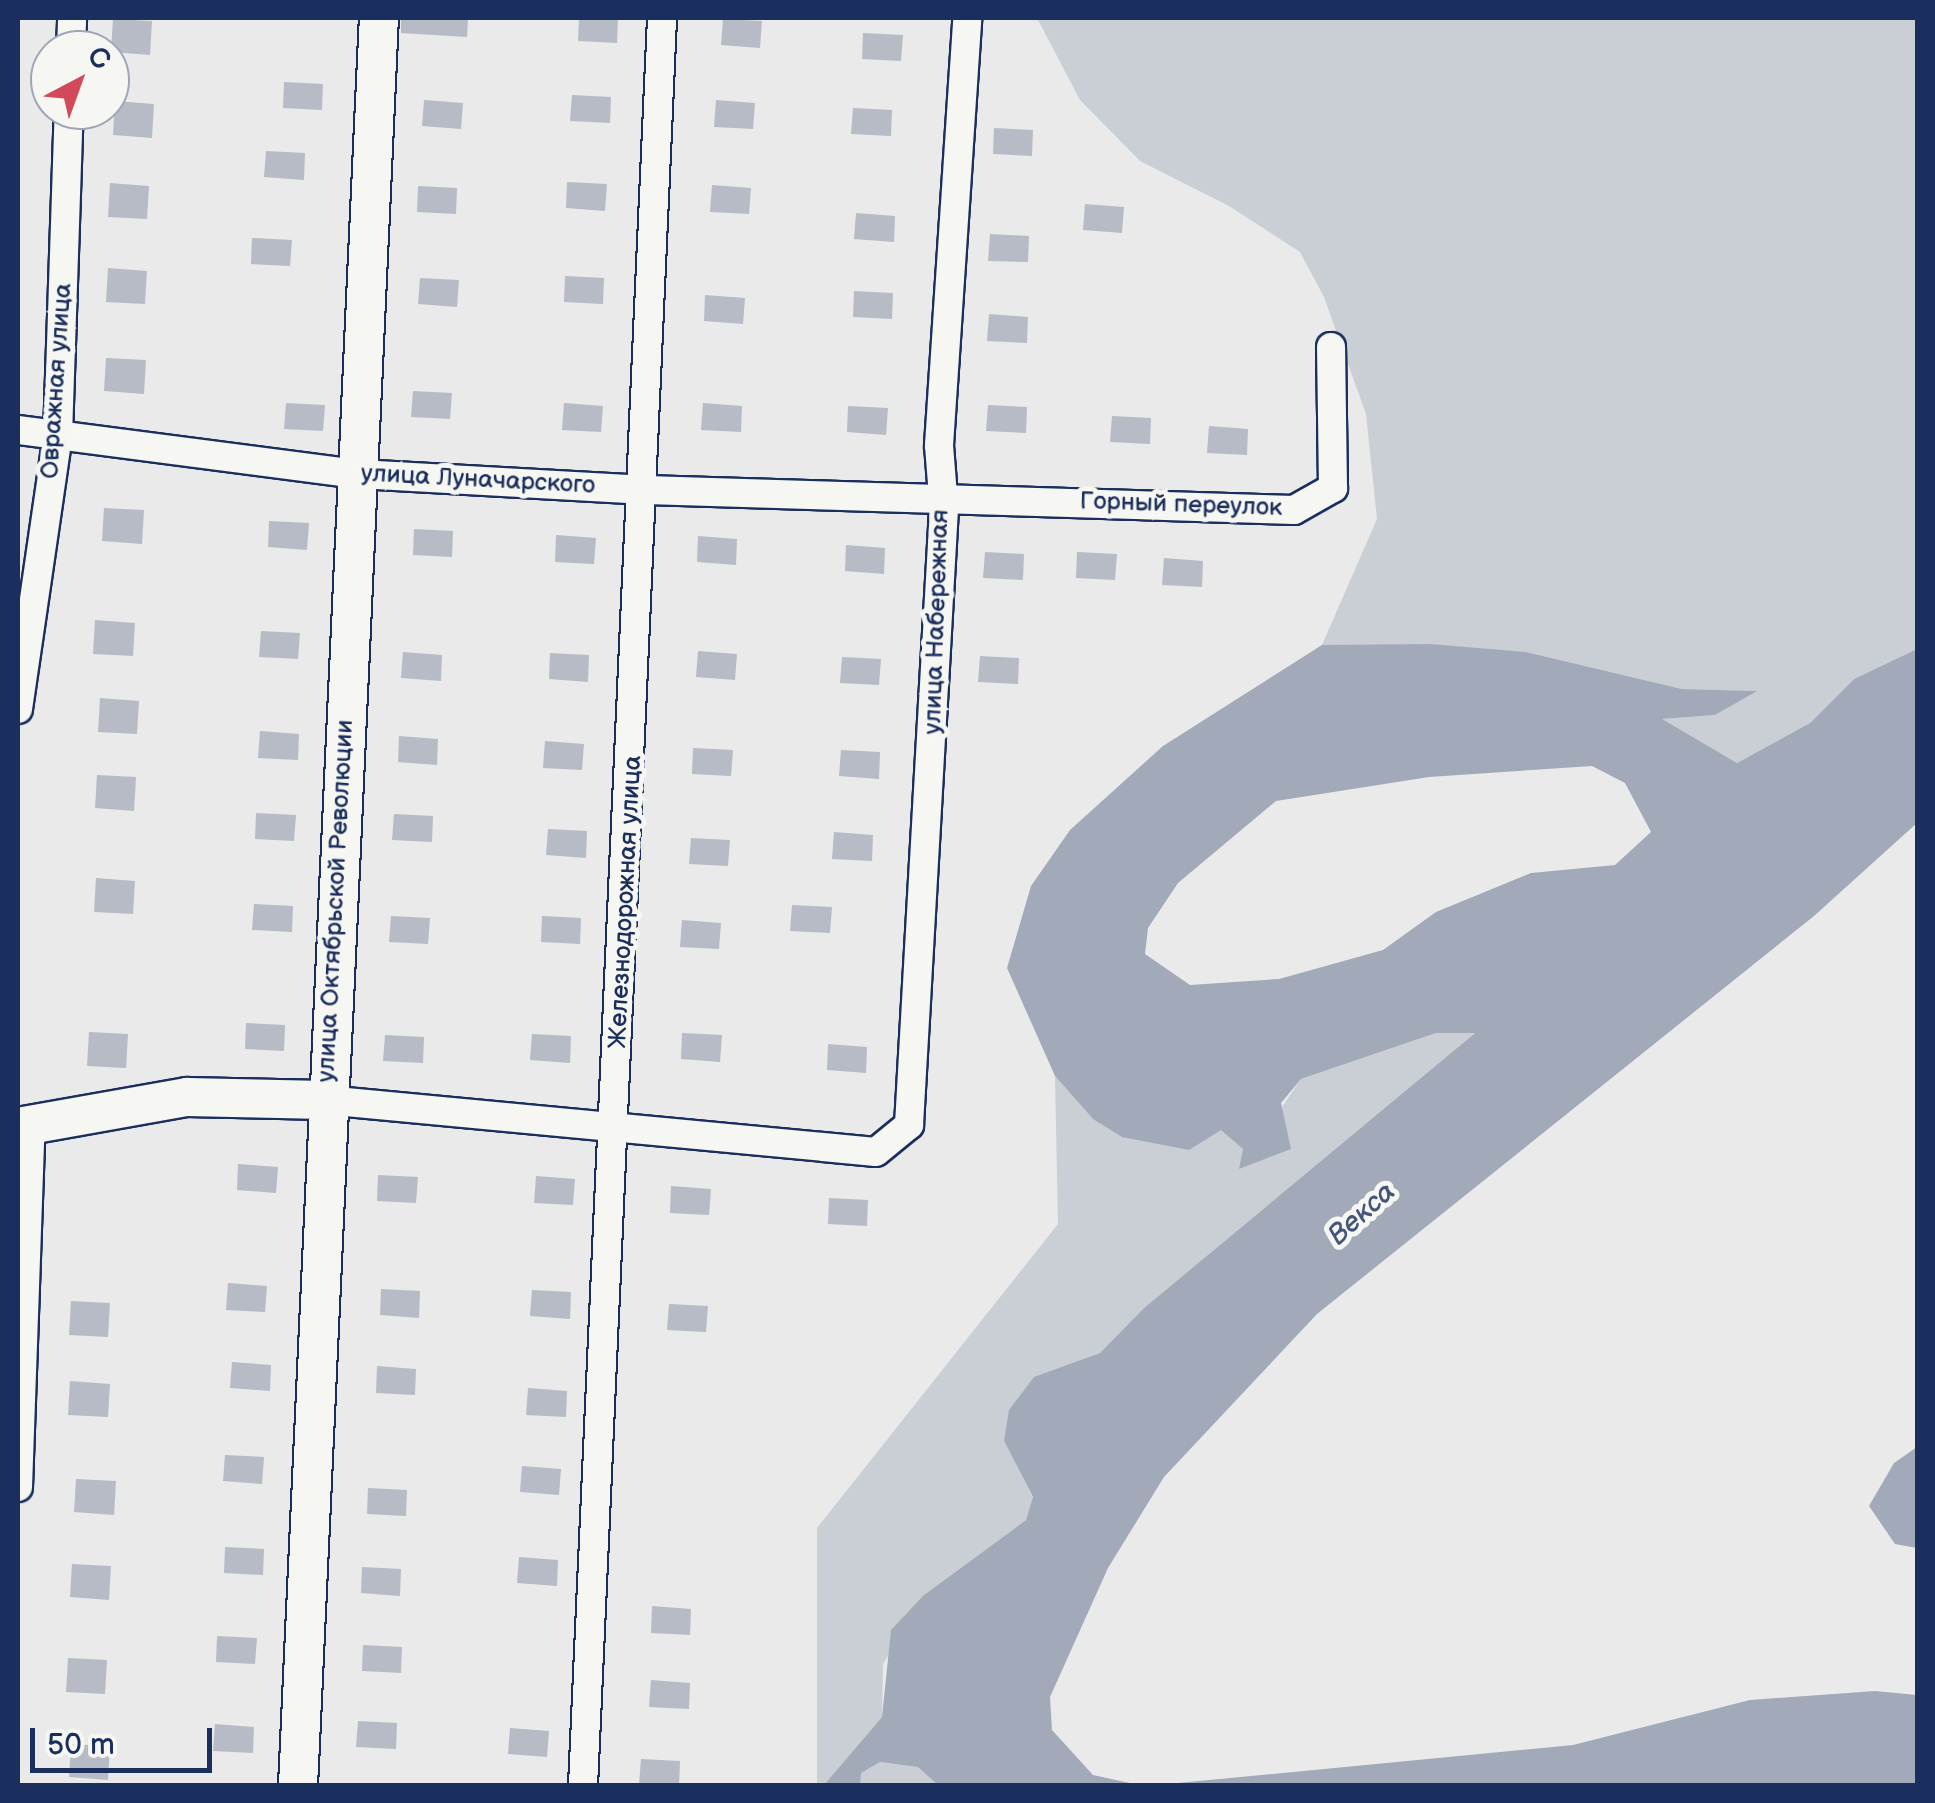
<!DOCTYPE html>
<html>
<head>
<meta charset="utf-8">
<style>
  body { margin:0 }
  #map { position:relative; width:1935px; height:1803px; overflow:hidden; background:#e9eae9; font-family:"Balsamiq Sans",sans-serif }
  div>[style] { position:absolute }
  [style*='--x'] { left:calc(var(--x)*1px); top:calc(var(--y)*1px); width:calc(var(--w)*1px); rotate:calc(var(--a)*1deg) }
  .green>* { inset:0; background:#caced5 }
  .water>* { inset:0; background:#a2aaba }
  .building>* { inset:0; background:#b6bbc6 }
  .roads { filter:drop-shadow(2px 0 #1b2f5e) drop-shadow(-2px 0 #1b2f5e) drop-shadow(0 2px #1b2f5e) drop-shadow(0 -2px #1b2f5e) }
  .street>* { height:28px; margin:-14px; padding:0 14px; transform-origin:14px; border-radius:14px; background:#f6f6f2 }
  .secondary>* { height:38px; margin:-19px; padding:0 19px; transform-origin:19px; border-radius:19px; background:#f6f6f2 }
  span { translate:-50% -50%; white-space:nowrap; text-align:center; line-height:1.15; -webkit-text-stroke:10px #f6f6f2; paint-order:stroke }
  .street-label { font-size:25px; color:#1b2f5e }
  .water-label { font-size:28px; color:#44547a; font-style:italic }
  .frame { position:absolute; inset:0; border:20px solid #1b2f5e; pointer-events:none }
  .north { position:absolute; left:30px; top:30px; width:100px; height:100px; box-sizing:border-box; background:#f6f6f2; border:2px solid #9ea6b7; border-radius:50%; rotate:41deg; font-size:28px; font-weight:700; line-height:40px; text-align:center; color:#1b2f5e }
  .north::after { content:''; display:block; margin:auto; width:35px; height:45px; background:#d1495b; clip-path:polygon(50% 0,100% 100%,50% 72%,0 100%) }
  .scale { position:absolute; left:30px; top:1728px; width:182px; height:45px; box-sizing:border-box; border:5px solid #1b2f5e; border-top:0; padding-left:12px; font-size:30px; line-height:35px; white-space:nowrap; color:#1b2f5e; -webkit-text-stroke:8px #f6f6f2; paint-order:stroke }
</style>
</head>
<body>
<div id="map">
  <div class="green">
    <i style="clip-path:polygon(1037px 18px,1917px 18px,1917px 649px,1854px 679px,1810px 723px,1737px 763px,1661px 719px,1715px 715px,1755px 691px,1682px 689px,1526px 652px,1322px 645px,1377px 519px,1366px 414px,1324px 297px,1300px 252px,1229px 206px,1140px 161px,1080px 100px)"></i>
    <i style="clip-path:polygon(1476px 1032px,1144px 1308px,1100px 1353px,1034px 1378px,1004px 1441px,1033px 1498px,1026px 1520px,924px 1595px,883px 1664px,882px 1717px,824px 1785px,817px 1786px,817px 1528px,1058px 1224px,1055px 1076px,1093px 1119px,1221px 1129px,1243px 1149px,1240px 1169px,1301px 1079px,1436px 1033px)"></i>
    <i style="clip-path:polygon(880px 1762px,919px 1767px,938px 1785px,860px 1786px,860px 1773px)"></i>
  </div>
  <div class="water">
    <i style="clip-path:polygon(evenodd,1430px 644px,1526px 652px,1682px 689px,1757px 691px,1715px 715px,1662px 719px,1737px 763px,1810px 723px,1854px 679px,1917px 649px,1917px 823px,1814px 916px,1317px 1314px,1164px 1477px,1108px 1568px,1050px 1697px,1052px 1730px,1093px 1775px,1139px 1785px,938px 1785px,918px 1767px,880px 1762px,861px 1773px,860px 1785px,824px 1785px,882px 1717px,891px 1630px,924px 1595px,1026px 1520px,1033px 1497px,1004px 1441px,1009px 1410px,1034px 1377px,1100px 1353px,1144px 1308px,1475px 1033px,1436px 1033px,1301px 1079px,1281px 1103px,1291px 1149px,1239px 1169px,1243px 1149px,1221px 1130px,1189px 1150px,1122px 1137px,1093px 1119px,1055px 1076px,1007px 968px,1031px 886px,1070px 830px,1163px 746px,1322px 645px,1430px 644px,1592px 766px,1625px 783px,1651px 832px,1615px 865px,1531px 873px,1436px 912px,1383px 950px,1279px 979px,1190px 985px,1145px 954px,1148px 928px,1178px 883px,1276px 801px,1429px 777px,1592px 766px)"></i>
    <i style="clip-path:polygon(1917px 1447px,1917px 1548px,1895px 1544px,1869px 1506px,1894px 1463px)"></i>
    <i style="clip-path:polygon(1875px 1691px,1917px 1695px,1917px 1785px,1157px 1785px,1573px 1745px,1750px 1700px)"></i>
  </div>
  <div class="building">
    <i style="clip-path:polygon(401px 18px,468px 18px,467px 37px,401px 33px)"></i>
    <i style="clip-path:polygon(579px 18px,618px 18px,617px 43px,578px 41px)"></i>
    <i style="clip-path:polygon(113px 19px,152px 21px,150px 55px,111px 52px)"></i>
    <i style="clip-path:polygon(723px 19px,762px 21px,760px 48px,721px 45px)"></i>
    <i style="clip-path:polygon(863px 33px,903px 35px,901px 61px,862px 59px)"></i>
    <i style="clip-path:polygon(284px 82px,323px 84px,322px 110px,283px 108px)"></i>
    <i style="clip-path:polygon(572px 95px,611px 97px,610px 123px,570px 121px)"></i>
    <i style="clip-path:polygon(424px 100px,463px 103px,461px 129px,422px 126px)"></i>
    <i style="clip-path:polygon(716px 100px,755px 103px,753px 129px,714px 127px)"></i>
    <i style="clip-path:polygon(115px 101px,154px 104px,152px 138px,113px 135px)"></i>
    <i style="clip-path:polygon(853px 108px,892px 110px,891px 136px,851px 134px)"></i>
    <i style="clip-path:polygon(994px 128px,1033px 130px,1032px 156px,993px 154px)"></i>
    <i style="clip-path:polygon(266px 151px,305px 153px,304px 180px,264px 177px)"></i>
    <i style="clip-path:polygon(567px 182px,607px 184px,605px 211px,566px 208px)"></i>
    <i style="clip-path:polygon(110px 183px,149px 186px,147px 219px,108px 217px)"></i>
    <i style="clip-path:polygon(712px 185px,751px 188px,749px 214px,710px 212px)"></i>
    <i style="clip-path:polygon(418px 186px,457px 188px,456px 214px,417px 212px)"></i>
    <i style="clip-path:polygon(1085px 204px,1124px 207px,1122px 233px,1083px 230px)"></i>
    <i style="clip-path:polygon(856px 213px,895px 216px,894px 242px,854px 239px)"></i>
    <i style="clip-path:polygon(990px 234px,1029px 236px,1028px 262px,988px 261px)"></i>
    <i style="clip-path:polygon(252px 238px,292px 240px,290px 266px,251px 264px)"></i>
    <i style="clip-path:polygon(108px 268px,147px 271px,145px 304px,106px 302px)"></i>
    <i style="clip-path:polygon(565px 276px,604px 278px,603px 304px,564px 302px)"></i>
    <i style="clip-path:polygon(420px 278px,459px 280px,457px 307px,418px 304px)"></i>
    <i style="clip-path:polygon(854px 291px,893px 293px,892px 319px,853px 317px)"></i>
    <i style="clip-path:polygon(705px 295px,745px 298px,743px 324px,704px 321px)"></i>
    <i style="clip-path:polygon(989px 314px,1028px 317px,1027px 343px,987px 341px)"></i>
    <i style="clip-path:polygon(106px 358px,146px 360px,144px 394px,104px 391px)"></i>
    <i style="clip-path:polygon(413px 391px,452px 393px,450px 419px,411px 417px)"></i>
    <i style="clip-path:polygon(286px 403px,325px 405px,323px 431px,284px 429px)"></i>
    <i style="clip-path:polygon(564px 403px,603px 406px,601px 432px,562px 430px)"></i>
    <i style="clip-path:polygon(703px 403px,742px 406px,741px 432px,701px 430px)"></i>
    <i style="clip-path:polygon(988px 405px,1027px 407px,1026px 433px,986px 431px)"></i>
    <i style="clip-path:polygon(848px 406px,888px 408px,886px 435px,847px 432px)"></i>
    <i style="clip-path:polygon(1112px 416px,1151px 418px,1150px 444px,1110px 442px)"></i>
    <i style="clip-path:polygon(1209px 426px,1248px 429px,1247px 455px,1207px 453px)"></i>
    <i style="clip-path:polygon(104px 508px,144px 510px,142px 544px,102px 541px)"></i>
    <i style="clip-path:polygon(269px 521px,309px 523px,307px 550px,268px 547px)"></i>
    <i style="clip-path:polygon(414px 529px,453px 531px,452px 557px,413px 555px)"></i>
    <i style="clip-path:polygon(556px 535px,596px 538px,594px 564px,555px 562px)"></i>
    <i style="clip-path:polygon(698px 536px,737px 539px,736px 565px,697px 562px)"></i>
    <i style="clip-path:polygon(846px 545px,885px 548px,884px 574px,845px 571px)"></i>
    <i style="clip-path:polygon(985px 552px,1024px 554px,1023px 580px,983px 578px)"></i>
    <i style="clip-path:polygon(1077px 552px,1117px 554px,1115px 580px,1076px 578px)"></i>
    <i style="clip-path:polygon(1164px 558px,1203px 561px,1202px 587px,1162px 585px)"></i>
    <i style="clip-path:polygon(95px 620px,135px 623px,133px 656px,93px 654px)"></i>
    <i style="clip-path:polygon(261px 631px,300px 633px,298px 659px,259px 657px)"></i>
    <i style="clip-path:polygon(698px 651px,737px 654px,735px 680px,696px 677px)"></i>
    <i style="clip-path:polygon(403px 652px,442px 655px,441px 681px,401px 678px)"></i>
    <i style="clip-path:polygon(550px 653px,589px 655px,588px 682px,549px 679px)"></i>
    <i style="clip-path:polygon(980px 656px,1019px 658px,1018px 684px,978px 682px)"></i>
    <i style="clip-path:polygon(842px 657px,881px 659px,879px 685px,840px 683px)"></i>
    <i style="clip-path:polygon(100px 698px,139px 701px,137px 734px,98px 732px)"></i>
    <i style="clip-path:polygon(260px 731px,299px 734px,298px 760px,258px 758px)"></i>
    <i style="clip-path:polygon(399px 736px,438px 739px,437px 765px,398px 762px)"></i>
    <i style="clip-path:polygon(545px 741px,584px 744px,582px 770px,543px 768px)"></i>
    <i style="clip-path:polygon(693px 748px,733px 750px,731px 776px,692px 774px)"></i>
    <i style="clip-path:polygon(841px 750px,880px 752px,879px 779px,839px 776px)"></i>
    <i style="clip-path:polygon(97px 775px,136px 777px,134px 811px,95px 808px)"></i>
    <i style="clip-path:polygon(256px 813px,296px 815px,294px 841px,255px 839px)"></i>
    <i style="clip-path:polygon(394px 814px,433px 816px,432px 842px,392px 840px)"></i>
    <i style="clip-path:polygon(548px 829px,587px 831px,586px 858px,546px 855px)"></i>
    <i style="clip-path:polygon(834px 832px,873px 835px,872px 861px,832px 859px)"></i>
    <i style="clip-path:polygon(691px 838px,730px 840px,728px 866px,689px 864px)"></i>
    <i style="clip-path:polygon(96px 878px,135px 881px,133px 914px,94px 912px)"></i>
    <i style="clip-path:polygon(254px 904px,293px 906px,292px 932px,252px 930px)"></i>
    <i style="clip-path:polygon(792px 905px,832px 907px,830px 933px,790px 931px)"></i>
    <i style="clip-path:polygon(391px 916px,430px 918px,428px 944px,389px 942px)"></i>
    <i style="clip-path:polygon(542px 916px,581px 918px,580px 944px,541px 942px)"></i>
    <i style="clip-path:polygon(682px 920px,721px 923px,719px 949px,680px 947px)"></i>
    <i style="clip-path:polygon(246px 1023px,285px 1025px,284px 1051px,245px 1049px)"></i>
    <i style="clip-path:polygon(89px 1032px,128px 1034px,126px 1068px,87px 1066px)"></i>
    <i style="clip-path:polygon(682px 1033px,722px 1035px,720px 1062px,681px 1059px)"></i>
    <i style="clip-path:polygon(532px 1034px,571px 1036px,570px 1063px,530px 1060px)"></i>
    <i style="clip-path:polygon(385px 1035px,424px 1037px,423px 1063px,383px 1061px)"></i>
    <i style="clip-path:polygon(828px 1044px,867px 1047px,866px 1073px,827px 1070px)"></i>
    <i style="clip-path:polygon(238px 1164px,278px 1167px,276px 1193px,237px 1190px)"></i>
    <i style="clip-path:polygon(378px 1175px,418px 1177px,416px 1203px,377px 1201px)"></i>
    <i style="clip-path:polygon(536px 1176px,575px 1179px,573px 1205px,534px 1203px)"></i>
    <i style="clip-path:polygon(671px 1186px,711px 1189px,709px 1215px,670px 1213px)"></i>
    <i style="clip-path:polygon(829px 1198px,868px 1200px,867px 1226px,828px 1224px)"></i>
    <i style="clip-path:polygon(228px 1283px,267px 1286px,265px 1312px,226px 1310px)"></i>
    <i style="clip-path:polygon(381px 1289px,420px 1291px,419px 1318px,380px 1315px)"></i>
    <i style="clip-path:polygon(532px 1290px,571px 1292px,570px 1319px,530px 1316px)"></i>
    <i style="clip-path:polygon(71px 1301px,110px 1303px,108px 1337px,69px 1335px)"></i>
    <i style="clip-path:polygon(669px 1304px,708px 1306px,706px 1332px,667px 1330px)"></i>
    <i style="clip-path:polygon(232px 1362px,271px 1365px,270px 1391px,230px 1388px)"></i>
    <i style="clip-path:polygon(377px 1366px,416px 1369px,415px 1395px,376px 1393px)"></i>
    <i style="clip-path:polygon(70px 1381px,110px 1384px,108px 1417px,68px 1415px)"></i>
    <i style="clip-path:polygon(528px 1388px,567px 1391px,566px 1417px,526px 1415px)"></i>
    <i style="clip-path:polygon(225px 1455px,264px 1457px,262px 1484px,223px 1481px)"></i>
    <i style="clip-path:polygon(522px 1466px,561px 1469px,559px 1495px,520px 1492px)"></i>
    <i style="clip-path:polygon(76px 1479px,116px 1481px,114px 1515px,74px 1512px)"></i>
    <i style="clip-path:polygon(368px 1488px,407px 1490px,406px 1516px,367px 1514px)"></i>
    <i style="clip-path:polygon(225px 1547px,264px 1549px,263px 1575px,224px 1573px)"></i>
    <i style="clip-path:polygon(519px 1557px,558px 1560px,557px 1586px,517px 1583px)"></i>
    <i style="clip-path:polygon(72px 1564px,111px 1566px,109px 1600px,70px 1597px)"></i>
    <i style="clip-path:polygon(362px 1567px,401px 1569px,400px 1596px,361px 1593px)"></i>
    <i style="clip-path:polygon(652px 1606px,691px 1609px,690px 1635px,651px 1633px)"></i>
    <i style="clip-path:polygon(217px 1636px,257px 1638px,255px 1664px,216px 1662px)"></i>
    <i style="clip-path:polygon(363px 1645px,402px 1647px,401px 1673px,362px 1671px)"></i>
    <i style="clip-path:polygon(68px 1658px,107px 1660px,105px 1694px,66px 1692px)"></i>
    <i style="clip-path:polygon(651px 1680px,690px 1683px,689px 1709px,649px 1707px)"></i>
    <i style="clip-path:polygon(358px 1721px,397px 1723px,396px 1749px,356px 1747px)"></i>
    <i style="clip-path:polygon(215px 1724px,254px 1727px,253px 1753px,213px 1751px)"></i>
    <i style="clip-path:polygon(510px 1728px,549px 1731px,547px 1757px,508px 1754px)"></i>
    <i style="clip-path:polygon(71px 1744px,110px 1746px,108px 1780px,69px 1777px)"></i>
    <i style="clip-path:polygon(641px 1759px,680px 1761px,679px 1786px,639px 1785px)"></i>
  </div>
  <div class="roads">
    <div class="street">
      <i style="--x:71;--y:50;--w:32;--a:-88"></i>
      <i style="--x:18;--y:430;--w:344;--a:7.4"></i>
      <i style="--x:359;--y:474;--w:287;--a:3.2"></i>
      <i style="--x:646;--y:490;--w:648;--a:1.77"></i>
      <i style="--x:1294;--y:510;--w:45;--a:-29.4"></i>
      <i style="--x:1333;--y:488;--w:141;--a:-90.8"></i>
      <i style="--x:18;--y:709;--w:277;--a:-81.7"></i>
      <i style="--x:58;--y:435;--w:325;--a:-88.1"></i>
      <i style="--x:325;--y:1100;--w:553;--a:5.39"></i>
      <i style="--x:876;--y:1152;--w:43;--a:-39.3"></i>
      <i style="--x:909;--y:1125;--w:617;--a:-86.75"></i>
      <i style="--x:944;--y:509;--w:64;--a:-94.5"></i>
      <i style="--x:939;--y:445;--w:428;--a:-86.2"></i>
      <i style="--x:18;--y:1487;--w:364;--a:-88"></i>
      <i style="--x:583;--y:1786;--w:1770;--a:-87.44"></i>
    </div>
    <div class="secondary">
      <i style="--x:18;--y:1127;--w:172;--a:-10.1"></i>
      <i style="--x:187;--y:1097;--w:138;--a:1.2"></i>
      <i style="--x:298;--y:1786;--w:1770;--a:-87.38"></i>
    </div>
  </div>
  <div class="street-label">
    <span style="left:57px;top:381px;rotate:-86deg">Овражная улица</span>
    <span style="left:478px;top:480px;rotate:3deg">улица Луначарского</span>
    <span style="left:1181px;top:505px;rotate:2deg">Горный переулок</span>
    <span style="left:937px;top:622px;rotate:-88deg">улица Набережная</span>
    <span style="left:336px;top:901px;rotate:-87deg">улица Октябрьской Революции</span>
    <span style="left:626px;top:902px;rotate:-87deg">Железнодорожная улица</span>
  </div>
  <div class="water-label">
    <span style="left:1362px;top:1214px;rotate:-42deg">Векса</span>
  </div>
  <div class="frame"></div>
  <div class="north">С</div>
  <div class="scale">50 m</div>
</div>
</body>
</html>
